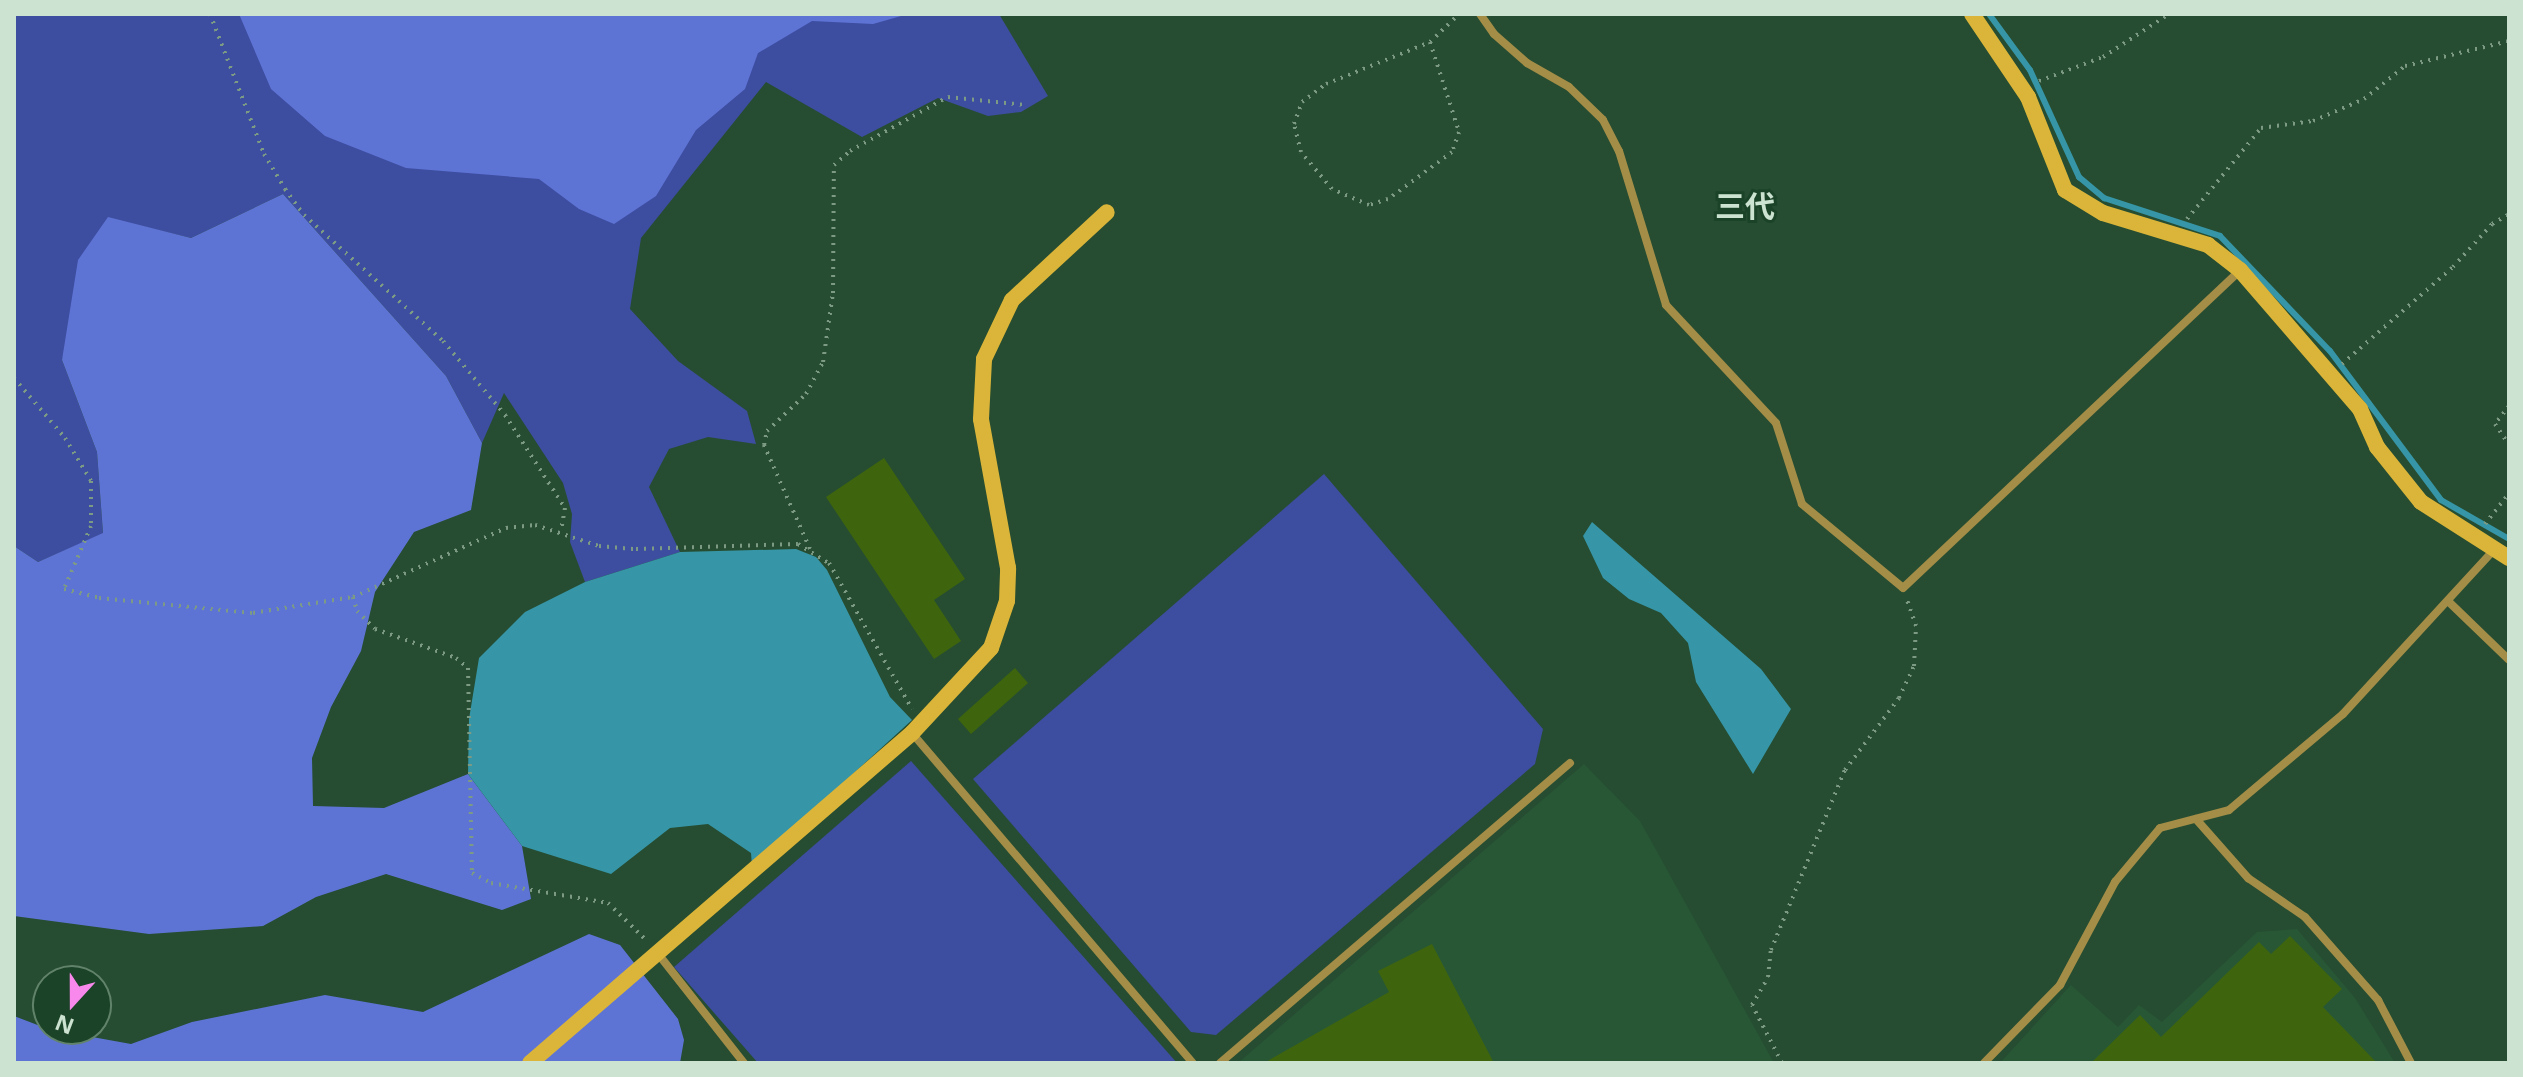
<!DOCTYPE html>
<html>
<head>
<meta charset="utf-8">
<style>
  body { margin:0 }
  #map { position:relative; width:2523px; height:1077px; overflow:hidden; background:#264d31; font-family:"Open Sans","Noto Sans JP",sans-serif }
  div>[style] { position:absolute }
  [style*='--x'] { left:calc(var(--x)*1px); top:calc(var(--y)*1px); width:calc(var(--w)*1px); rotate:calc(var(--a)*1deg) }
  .built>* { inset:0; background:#285736 }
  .green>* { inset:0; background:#3d4da0 }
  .forest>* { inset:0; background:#5e74d5 }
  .water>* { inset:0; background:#3695a6 }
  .stream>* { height:6px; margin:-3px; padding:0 3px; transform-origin:3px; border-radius:3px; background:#3695a6 }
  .building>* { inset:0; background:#3e650d }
  .path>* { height:4px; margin-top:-2px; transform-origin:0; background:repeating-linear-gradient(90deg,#7d9b84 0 2px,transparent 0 8px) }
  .street>* { height:8px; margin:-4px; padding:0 4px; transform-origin:4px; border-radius:4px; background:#a48d47 }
  .secondary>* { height:16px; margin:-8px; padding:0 8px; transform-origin:8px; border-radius:8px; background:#dbb539 }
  span { translate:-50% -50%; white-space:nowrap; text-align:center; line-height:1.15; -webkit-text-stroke:6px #1b4327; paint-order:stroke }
  .quarter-label { font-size:30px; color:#cde3d1; font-weight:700 }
  .frame { position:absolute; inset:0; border:16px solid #cde3d1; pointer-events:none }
  .north { position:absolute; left:32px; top:965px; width:80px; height:80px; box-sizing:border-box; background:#1b4327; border:2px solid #62836b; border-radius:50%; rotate:201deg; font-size:22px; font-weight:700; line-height:32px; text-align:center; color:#cde3d1 }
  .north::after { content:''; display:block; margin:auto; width:28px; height:36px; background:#f888eb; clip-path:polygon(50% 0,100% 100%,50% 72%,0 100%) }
</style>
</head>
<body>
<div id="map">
  <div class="built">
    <i style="clip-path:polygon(1584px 764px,1640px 821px,1774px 1063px,1238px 1063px)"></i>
    <i style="clip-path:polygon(2297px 929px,2355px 998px,2395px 1063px,2000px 1063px,2071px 985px,2118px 1027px,2139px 1005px,2162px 1022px,2257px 932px)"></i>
  </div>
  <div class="green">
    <i style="clip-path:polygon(14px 14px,999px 14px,1048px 96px,1021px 112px,988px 116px,938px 98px,862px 137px,766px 82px,641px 238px,630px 309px,678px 361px,747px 411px,756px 444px,708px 437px,669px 449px,649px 487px,680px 552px,585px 582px,570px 542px,572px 514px,563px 483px,504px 393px,482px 443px,446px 376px,283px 194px,191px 238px,108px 218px,62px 360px,97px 452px,103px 534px,38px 562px,14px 546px)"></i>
    <i style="clip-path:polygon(1324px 474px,1543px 729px,1535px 764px,1216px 1035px,1191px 1032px,973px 779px)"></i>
    <i style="clip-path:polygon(911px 761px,1177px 1063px,758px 1063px,674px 967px)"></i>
  </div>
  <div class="forest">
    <i style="clip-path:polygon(239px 14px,908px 14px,873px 24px,812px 21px,758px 53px,745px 89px,696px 130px,656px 196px,614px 224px,579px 209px,539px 179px,406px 168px,325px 136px,271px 89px)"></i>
    <i style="clip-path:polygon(283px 194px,446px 376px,482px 443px,471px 510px,414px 532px,375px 592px,361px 651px,331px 707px,312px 758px,313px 806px,384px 808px,468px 774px,522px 846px,531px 899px,502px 910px,386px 874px,316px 897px,263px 926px,149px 934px,14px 916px,14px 546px,38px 562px,103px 533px,97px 452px,62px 360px,78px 260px,108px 217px,191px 238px)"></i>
    <i style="clip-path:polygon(589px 934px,620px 945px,678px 1019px,684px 1040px,680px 1063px,14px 1063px,14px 1016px,48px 1029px,131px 1044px,192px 1022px,325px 995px,423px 1012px)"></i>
  </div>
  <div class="water">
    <i style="clip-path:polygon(1592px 522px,1761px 669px,1791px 709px,1753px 774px,1696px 682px,1688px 643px,1661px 613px,1629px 599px,1603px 578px,1583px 536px)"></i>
    <i style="clip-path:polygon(796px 549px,816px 557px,827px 570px,890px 697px,912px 720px,752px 866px,751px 853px,708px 824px,670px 828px,611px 874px,522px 846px,468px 774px,469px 719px,479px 658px,525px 612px,585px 582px,680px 552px)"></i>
  </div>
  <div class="stream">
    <i style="--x:1989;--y:14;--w:69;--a:53.8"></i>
    <i style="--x:2030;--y:70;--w:118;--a:65.4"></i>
    <i style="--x:2079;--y:177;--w:33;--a:40"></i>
    <i style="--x:2104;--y:198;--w:122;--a:18.1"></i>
    <i style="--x:2220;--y:236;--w:159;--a:46.3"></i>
    <i style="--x:2330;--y:351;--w:186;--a:53.3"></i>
    <i style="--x:2441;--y:500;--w:78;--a:29.8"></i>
  </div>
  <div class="building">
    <i style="clip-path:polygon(884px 458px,965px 579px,934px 600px,961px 641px,934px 659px,826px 497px)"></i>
    <i style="clip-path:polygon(1015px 668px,1028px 683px,971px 734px,958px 719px)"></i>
    <i style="clip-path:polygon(2290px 936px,2342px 989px,2323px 1007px,2377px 1063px,2091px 1063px,2140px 1015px,2161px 1037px,2259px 942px,2271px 954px)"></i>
    <i style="clip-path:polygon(1432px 944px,1494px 1063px,1264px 1063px,1389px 992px,1378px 971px)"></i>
  </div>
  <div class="path">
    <i style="--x:210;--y:14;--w:150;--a:68.9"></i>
    <i style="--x:264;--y:154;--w:41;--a:59"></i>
    <i style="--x:285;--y:189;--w:32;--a:54"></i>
    <i style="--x:304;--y:215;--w:188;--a:42.2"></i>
    <i style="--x:443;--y:341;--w:97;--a:50"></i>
    <i style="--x:505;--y:415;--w:111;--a:57.2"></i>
    <i style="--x:565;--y:508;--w:22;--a:100"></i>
    <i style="--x:1430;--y:42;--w:95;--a:72.1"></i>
    <i style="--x:1459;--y:132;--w:21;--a:109"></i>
    <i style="--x:1452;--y:152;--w:79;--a:143.7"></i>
    <i style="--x:1388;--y:199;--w:20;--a:162"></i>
    <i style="--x:1369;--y:205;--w:40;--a:-156.6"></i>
    <i style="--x:1332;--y:189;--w:48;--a:-130"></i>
    <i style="--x:1301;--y:152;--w:29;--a:-104"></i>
    <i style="--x:1294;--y:124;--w:23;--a:-70"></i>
    <i style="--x:1302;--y:102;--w:30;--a:-37"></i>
    <i style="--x:1326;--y:84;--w:112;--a:-22"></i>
    <i style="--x:1430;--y:42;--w:40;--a:-44"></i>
    <i style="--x:2039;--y:81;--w:68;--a:-20.6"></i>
    <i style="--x:2103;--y:57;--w:79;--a:-33.1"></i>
    <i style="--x:2187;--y:219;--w:117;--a:-50.9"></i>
    <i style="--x:2261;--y:128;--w:52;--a:-7.7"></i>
    <i style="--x:2313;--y:121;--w:56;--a:-23.3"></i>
    <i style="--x:2364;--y:99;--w:53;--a:-38.8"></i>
    <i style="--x:2405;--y:66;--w:107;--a:-13.5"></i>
    <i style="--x:2342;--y:364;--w:147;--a:-41.1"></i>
    <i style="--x:2453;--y:267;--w:58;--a:-47.8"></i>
    <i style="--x:2492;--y:224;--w:20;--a:-30"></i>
    <i style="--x:14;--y:378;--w:79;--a:49.6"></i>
    <i style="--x:65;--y:438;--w:50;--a:58.8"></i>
    <i style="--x:91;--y:481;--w:45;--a:90"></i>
    <i style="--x:91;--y:526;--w:69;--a:113.2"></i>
    <i style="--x:64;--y:589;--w:36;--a:14"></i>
    <i style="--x:99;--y:598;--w:155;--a:5.6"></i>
    <i style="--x:253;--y:613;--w:101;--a:-9.1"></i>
    <i style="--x:353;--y:597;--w:168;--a:-24.3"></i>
    <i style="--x:506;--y:528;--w:29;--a:-6"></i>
    <i style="--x:535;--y:525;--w:67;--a:18.2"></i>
    <i style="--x:599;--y:546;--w:37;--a:5"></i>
    <i style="--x:636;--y:549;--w:162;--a:-1.8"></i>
    <i style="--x:798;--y:544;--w:36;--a:32"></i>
    <i style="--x:829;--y:563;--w:168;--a:60.4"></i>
    <i style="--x:2509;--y:406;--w:23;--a:128"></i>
    <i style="--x:2495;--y:424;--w:25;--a:56"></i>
    <i style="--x:2485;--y:524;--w:39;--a:-52"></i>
    <i style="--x:810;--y:549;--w:114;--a:-113.9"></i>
    <i style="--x:764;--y:445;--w:14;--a:-78"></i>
    <i style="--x:767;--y:431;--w:54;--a:-43.5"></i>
    <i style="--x:806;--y:394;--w:36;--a:-62"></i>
    <i style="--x:823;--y:362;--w:70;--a:-81.8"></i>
    <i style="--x:833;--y:293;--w:128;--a:-89.6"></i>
    <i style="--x:834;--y:165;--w:21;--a:-41"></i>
    <i style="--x:850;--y:151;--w:112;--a:-28.9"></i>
    <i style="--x:948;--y:97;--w:77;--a:5.9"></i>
    <i style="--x:353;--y:597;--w:15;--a:74"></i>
    <i style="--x:357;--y:611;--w:25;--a:45"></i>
    <i style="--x:375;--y:629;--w:86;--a:19.7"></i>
    <i style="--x:456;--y:658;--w:16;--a:40"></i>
    <i style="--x:468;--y:668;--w:205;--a:88.9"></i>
    <i style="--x:472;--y:873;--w:21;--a:28"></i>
    <i style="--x:491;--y:883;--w:119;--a:9.7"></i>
    <i style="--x:608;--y:903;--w:53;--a:44.2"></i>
    <i style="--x:1782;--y:1063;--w:65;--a:-117.3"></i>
    <i style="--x:1752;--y:1005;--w:32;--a:-60"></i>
    <i style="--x:1768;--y:977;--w:27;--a:-84"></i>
    <i style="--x:1771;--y:950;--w:195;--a:-67.7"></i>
    <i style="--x:1845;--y:770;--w:90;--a:-53.1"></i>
    <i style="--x:1899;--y:698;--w:35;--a:-65"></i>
    <i style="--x:1914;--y:666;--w:40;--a:-87.1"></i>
    <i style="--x:1916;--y:626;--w:28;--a:-109"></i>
  </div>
  <div class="street">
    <i style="--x:1480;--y:14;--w:24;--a:55"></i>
    <i style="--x:1494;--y:34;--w:44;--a:41.3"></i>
    <i style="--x:1527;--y:63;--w:48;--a:29.7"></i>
    <i style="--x:1569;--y:87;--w:47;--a:44.1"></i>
    <i style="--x:1603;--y:120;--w:35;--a:63"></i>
    <i style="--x:1619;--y:151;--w:161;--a:73"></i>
    <i style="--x:1666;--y:305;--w:161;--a:47"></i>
    <i style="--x:1776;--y:423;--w:85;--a:72.2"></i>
    <i style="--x:1802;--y:504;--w:131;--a:39.7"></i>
    <i style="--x:1903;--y:588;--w:463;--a:-43.3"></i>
    <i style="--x:2449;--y:602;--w:83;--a:44"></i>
    <i style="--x:912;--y:733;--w:433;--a:49.6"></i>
    <i style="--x:2196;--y:819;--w:79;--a:48.6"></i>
    <i style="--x:2248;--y:878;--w:69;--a:34.4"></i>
    <i style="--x:2305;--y:917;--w:111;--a:48.7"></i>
    <i style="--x:2378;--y:1000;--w:71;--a:62.4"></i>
    <i style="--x:659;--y:955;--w:137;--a:51.8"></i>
    <i style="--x:1220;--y:1063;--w:461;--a:-40.6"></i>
    <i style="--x:1984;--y:1063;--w:109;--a:-45.7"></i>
    <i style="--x:2060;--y:985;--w:117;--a:-61.9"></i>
    <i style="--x:2115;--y:882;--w:70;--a:-50.2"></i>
    <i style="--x:2160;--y:828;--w:71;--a:-14.6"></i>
    <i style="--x:2229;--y:810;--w:149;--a:-40.1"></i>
    <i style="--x:2343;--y:714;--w:222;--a:-47.4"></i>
  </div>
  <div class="secondary">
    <i style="--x:1972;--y:14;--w:100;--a:56"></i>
    <i style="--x:2028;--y:97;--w:100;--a:68.3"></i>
    <i style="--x:2065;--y:190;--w:44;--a:31.2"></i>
    <i style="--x:2103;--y:213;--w:110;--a:16.9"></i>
    <i style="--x:2208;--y:245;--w:41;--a:38"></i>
    <i style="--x:2240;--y:270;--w:184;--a:49.2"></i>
    <i style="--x:2360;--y:409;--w:42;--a:65.9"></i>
    <i style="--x:2377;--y:447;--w:70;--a:51.3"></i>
    <i style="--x:2421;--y:502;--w:104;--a:32.5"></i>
    <i style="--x:530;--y:1063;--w:505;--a:-40.82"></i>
    <i style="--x:912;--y:733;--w:116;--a:-47.1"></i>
    <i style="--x:991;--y:648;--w:50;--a:-71.2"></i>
    <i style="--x:1007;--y:601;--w:33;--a:-88"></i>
    <i style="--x:1008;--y:568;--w:151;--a:-100.3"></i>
    <i style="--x:981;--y:419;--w:60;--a:-87.1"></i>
    <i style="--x:984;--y:359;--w:65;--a:-64.6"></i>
    <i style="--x:1012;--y:300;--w:129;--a:-42.8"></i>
  </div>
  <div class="quarter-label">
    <span style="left:1745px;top:206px">三代</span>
  </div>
  <div class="frame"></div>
  <div class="north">N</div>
</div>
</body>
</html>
